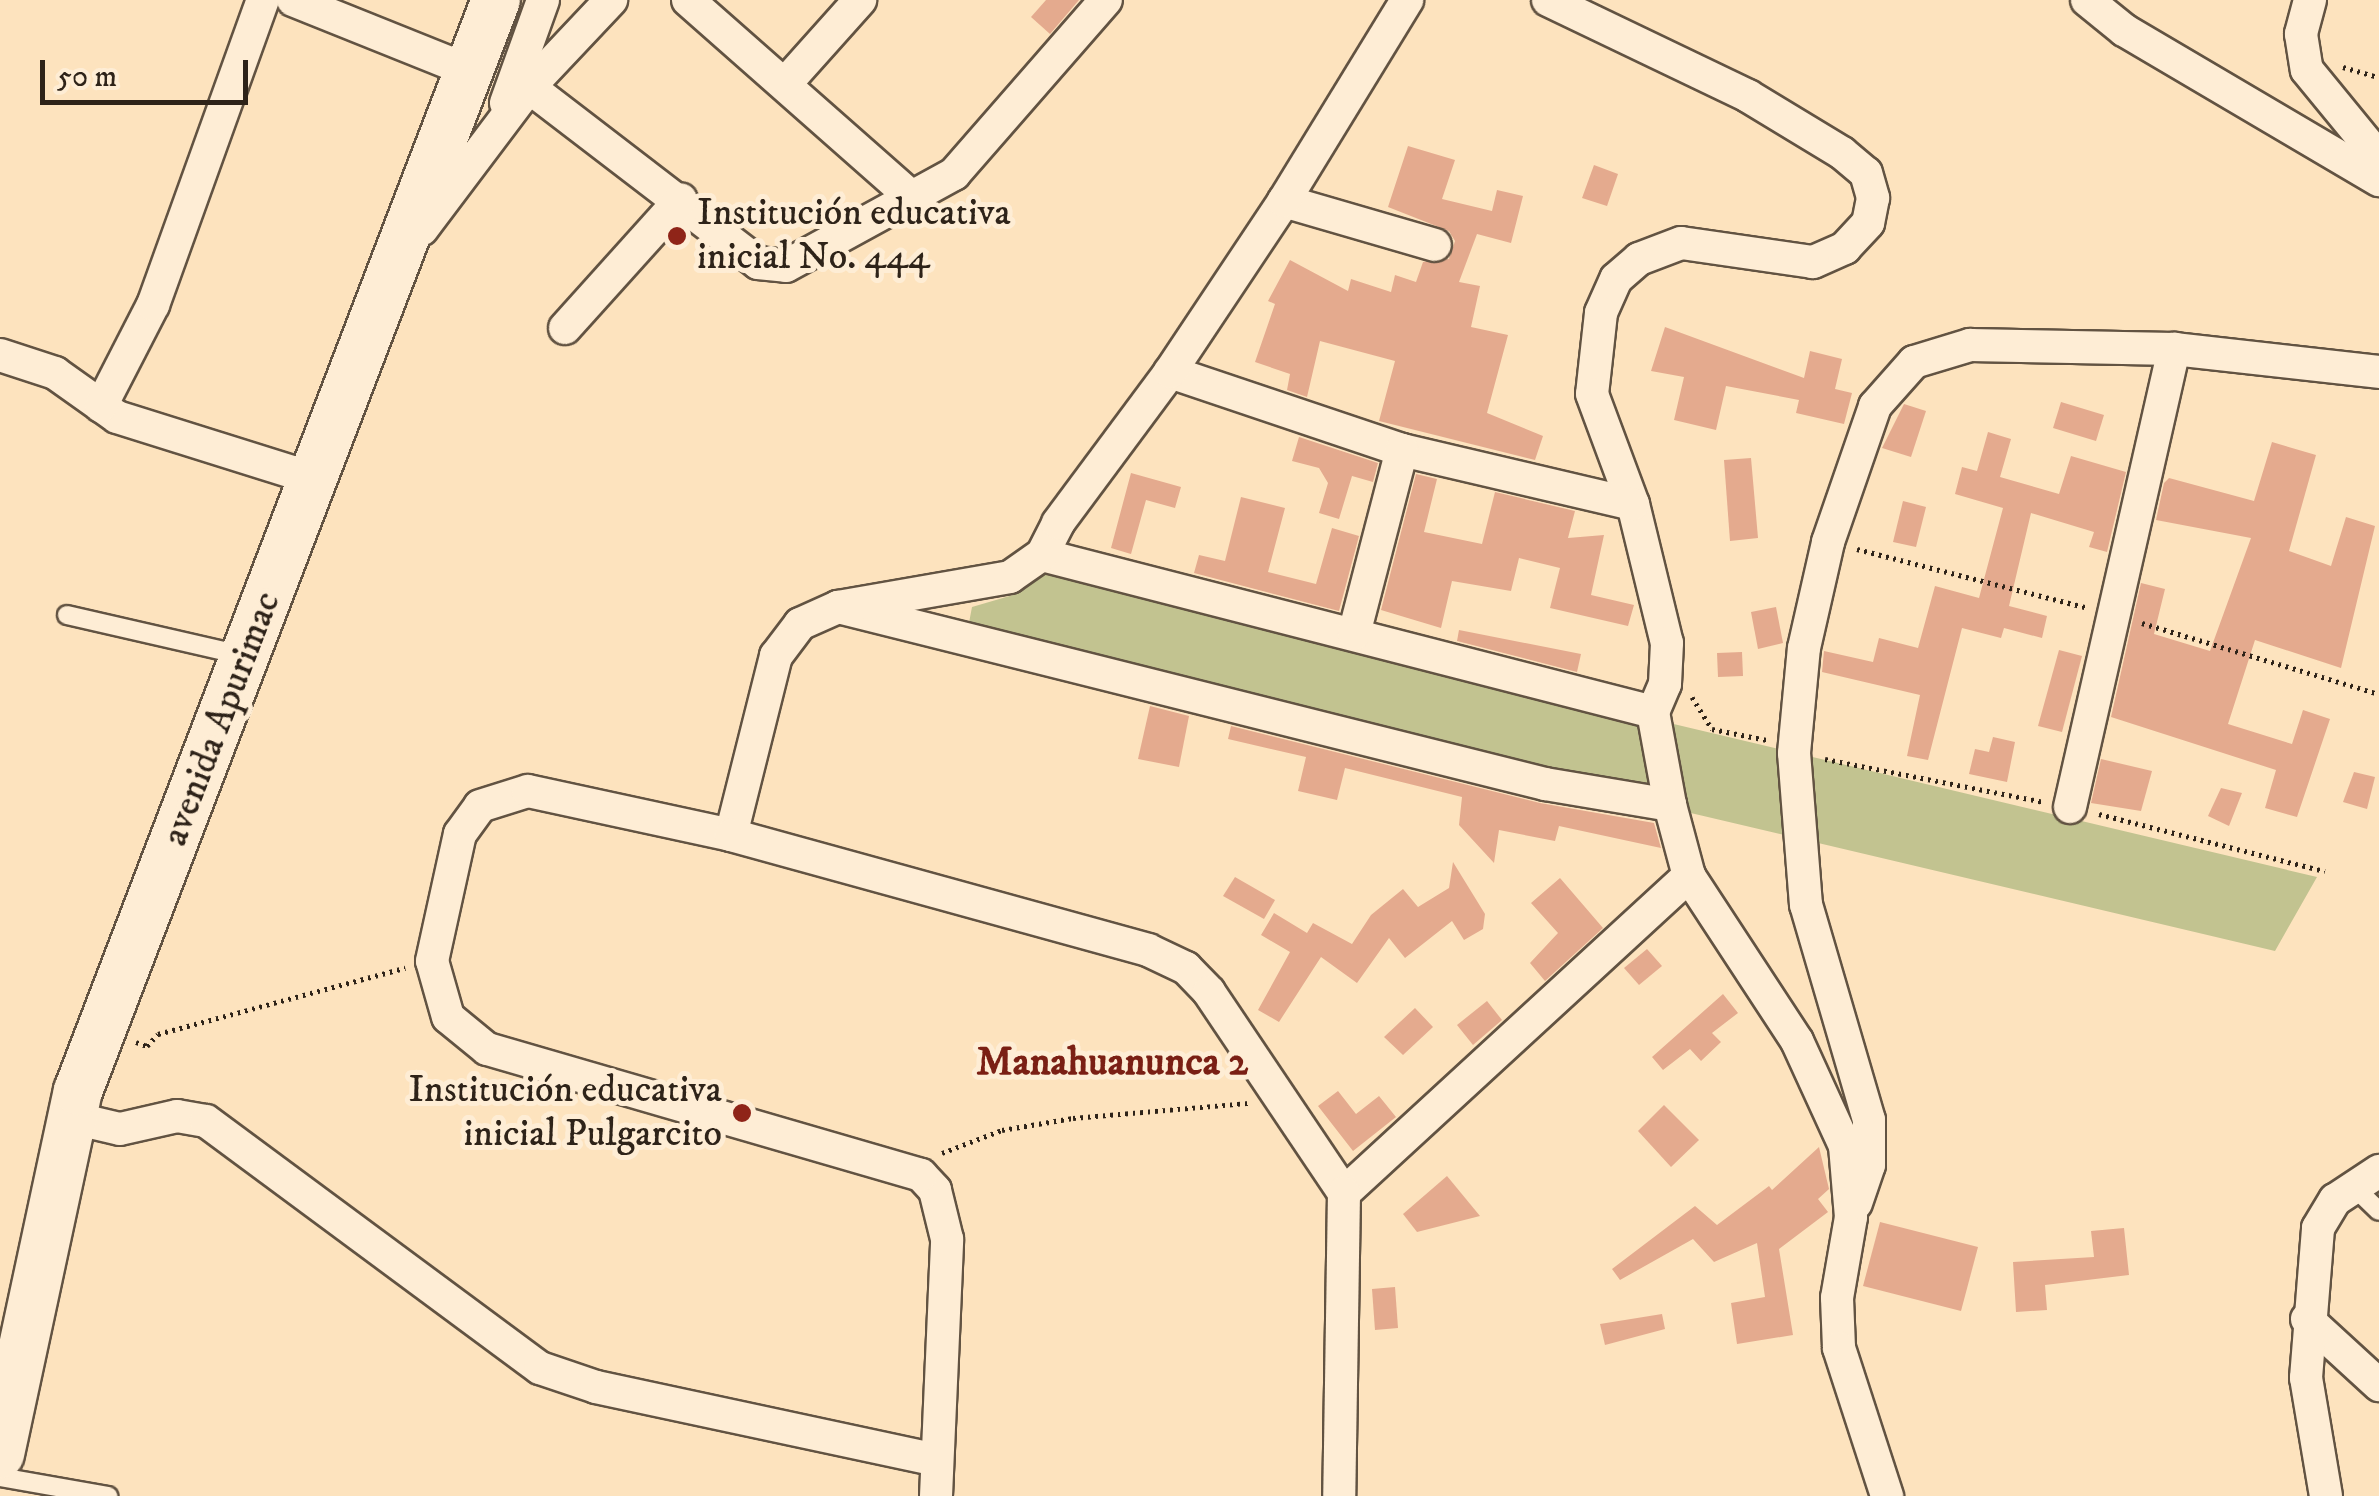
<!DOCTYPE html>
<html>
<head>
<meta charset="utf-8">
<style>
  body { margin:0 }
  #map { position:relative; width:2379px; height:1496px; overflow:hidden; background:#fde3be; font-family:"IM FELL DW Pica",serif }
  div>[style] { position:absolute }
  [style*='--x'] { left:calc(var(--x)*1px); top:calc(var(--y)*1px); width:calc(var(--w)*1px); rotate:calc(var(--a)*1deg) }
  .green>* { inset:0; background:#c2c390 }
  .building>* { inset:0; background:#e4aa8e }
  .path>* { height:5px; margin-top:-2.5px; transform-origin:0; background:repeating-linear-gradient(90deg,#2e2319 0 2.5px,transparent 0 7.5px) }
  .roads { filter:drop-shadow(2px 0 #625342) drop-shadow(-2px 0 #625342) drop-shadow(0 2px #625342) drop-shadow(0 -2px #625342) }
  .lane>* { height:18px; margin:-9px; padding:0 9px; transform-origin:9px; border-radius:9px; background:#feedd5 }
  .street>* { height:32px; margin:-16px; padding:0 16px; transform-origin:16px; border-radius:16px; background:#feedd5 }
  .secondary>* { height:48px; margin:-24px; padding:0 24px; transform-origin:24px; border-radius:24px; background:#feedd5 }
  .dots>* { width:28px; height:28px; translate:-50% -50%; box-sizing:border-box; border:5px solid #feedd5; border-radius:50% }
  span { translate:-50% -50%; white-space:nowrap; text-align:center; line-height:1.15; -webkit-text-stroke:10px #feedd5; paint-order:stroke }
  .poi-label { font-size:38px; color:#2e2319 }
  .left { translate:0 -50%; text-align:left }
  .right { translate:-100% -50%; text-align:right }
  .street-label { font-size:38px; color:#2e2319 }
  .neighbourhood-label { font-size:40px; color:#7a1f14; font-weight:700 }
  .scale { position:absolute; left:40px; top:60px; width:208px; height:45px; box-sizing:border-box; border:5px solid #2e2319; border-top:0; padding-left:12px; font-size:30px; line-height:35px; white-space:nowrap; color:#2e2319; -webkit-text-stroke:8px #feedd5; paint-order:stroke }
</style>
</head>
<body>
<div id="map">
  <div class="green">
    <i style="clip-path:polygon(1043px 574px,2317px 877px,2275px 951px,1678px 810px,968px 628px,972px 607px,1013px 595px)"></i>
  </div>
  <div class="building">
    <i style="clip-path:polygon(1046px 0,1079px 0,1050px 34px,1031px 17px)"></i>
    <i style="clip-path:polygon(1408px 146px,1455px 160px,1442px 199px,1492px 211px,1497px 190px,1523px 196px,1511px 243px,1477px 234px,1459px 282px,1480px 286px,1471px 327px,1508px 335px,1487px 413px,1543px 436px,1535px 460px,1379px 421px,1395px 361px,1320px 341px,1307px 397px,1287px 390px,1290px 374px,1255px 362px,1275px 304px,1268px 301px,1290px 260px,1348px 291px,1351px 279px,1391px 292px,1395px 275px,1416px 282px,1423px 262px,1449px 259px,1455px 241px,1449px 231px,1388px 207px)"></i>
    <i style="clip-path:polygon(1594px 165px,1618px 174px,1607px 206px,1582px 198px)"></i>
    <i style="clip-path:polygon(1665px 327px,1804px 378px,1810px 351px,1842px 359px,1835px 389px,1852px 393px,1844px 424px,1796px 413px,1799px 400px,1726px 386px,1716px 430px,1674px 420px,1684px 377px,1651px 371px)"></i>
    <i style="clip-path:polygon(2061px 402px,2104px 415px,2096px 441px,2053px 428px)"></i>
    <i style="clip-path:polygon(1904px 404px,1926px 411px,1911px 457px,1882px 448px)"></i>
    <i style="clip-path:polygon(1988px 432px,2011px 439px,2000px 477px,2059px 494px,2071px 456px,2126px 472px,2107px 552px,2089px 547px,2094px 532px,2031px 513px,2009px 606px,2047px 616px,2042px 638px,2004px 628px,2001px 638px,1962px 628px,1928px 760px,1907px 756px,1920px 695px,1822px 672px,1824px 651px,1873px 662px,1879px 638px,1918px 648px,1935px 586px,1979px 598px,2003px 508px,1955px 494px,1962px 467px,1977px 471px)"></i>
    <i style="clip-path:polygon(1299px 437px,1378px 463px,1373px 482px,1352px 476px,1339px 519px,1319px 513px,1328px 483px,1319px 468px,1292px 461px)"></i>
    <i style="clip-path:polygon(2272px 442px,2316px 455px,2289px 551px,2331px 566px,2346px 517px,2375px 526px,2341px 668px,2255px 640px,2228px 724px,2292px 744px,2303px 710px,2330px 719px,2297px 817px,2265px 808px,2276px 770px,2111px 717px,2141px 583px,2165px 589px,2154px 634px,2210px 651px,2251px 538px,2156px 520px,2164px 483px,2169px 478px,2254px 501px)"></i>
    <i style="clip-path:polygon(1751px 458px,1758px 538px,1730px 541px,1724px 460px)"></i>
    <i style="clip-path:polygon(1131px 473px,1181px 487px,1175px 508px,1146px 500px,1131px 554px,1111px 548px)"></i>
    <i style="clip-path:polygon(1416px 474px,1437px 479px,1424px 532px,1482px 544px,1495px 492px,1575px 511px,1568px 538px,1604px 535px,1591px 595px,1634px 605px,1628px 626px,1550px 608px,1560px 568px,1519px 558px,1511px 591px,1452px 581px,1441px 628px,1381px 610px)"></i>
    <i style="clip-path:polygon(1241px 497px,1285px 508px,1268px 572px,1316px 584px,1332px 528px,1359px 536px,1339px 611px,1194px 573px,1199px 555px,1225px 561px)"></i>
    <i style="clip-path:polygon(1903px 501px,1926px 507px,1916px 547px,1893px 542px)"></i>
    <i style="clip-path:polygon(1776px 607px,1783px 643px,1758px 649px,1751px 612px)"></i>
    <i style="clip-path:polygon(1459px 630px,1581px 654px,1577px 672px,1457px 641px)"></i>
    <i style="clip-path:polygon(2059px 650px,2082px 656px,2062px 732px,2038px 726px)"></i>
    <i style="clip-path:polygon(1742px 652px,1743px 676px,1718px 677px,1717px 653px)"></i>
    <i style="clip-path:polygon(1150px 706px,1189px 716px,1179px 767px,1138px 759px)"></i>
    <i style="clip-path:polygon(1231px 726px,1540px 803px,1654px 823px,1661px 848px,1559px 826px,1555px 841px,1499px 830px,1494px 863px,1459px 825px,1462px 797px,1345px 768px,1337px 800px,1298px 791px,1306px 757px,1228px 739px)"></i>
    <i style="clip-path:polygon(1993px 737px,2015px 742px,2007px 782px,1969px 774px,1975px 749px,1989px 752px)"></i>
    <i style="clip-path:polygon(2101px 759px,2152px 771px,2141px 811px,2091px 803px)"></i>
    <i style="clip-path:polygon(2354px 772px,2375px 777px,2367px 809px,2343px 802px)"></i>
    <i style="clip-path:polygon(2221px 788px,2242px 793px,2229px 826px,2208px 816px)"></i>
    <i style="clip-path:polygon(1453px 862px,1485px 914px,1483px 929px,1464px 940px,1452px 921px,1405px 958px,1389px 938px,1357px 983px,1321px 957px,1279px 1022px,1258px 1010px,1290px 952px,1261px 935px,1274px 913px,1307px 933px,1313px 923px,1352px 944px,1371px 915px,1403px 889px,1418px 907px,1449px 888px)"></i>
    <i style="clip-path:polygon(1235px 877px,1275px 900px,1264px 919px,1223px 896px)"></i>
    <i style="clip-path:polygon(1560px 878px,1603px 928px,1545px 981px,1530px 963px,1558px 933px,1531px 903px)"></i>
    <i style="clip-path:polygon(1647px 949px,1662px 966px,1639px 985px,1624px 968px)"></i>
    <i style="clip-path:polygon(1723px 994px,1738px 1013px,1712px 1033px,1721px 1042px,1701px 1061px,1690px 1049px,1663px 1070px,1652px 1057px)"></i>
    <i style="clip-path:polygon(1487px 1001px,1502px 1020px,1473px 1045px,1457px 1025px)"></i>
    <i style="clip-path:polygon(1415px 1008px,1433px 1027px,1403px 1055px,1384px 1037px)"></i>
    <i style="clip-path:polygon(1338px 1091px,1356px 1114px,1379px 1096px,1396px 1117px,1353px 1151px,1318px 1106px)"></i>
    <i style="clip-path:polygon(1664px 1105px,1699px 1140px,1671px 1167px,1638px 1131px)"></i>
    <i style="clip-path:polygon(1819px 1147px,1829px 1189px,1818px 1199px,1828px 1212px,1779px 1249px,1793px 1335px,1737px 1344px,1731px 1303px,1765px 1297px,1757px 1243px,1714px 1262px,1693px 1239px,1620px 1280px,1612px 1269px,1695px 1206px,1717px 1225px,1769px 1186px,1772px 1190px)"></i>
    <i style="clip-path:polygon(1447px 1176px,1480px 1216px,1417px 1232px,1403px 1214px)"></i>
    <i style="clip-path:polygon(1880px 1222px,1978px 1247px,1961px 1311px,1863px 1286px)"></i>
    <i style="clip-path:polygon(2124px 1228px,2129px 1275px,2045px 1285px,2047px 1310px,2016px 1312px,2013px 1262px,2094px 1257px,2091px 1231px)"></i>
    <i style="clip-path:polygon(1395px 1287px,1398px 1328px,1375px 1330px,1372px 1289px)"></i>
    <i style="clip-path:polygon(1662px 1314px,1665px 1329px,1605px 1345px,1600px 1324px)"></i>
  </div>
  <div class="path">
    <i style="--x:2343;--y:67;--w:37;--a:16"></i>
    <i style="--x:1857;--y:549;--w:238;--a:14.3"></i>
    <i style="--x:2142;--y:623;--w:247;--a:16.7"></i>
    <i style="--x:1692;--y:697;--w:38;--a:58"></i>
    <i style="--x:1712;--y:729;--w:56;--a:11.3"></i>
    <i style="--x:1825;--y:759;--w:223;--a:11.1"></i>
    <i style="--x:2099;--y:814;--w:233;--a:14.2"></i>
    <i style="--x:136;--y:1042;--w:12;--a:20"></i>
    <i style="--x:147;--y:1046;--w:16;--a:-47"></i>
    <i style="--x:158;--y:1034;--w:256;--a:-15"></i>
    <i style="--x:942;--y:1153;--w:64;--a:-21"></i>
    <i style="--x:1002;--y:1130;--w:72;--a:-9.6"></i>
    <i style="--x:1073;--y:1118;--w:177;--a:-4.9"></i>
  </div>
  <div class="roads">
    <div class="lane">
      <i style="--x:67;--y:615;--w:180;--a:12.9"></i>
      <i style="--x:2352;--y:1185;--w:37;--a:44"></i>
      <i style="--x:0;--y:1477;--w:110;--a:10"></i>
    </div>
    <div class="street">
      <i style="--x:293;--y:0;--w:191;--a:21.9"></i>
      <i style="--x:688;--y:0;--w:303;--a:41.4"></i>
      <i style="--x:1548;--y:0;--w:222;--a:25.6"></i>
      <i style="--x:1748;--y:96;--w:110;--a:31.2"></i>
      <i style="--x:1842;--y:153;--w:31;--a:40"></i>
      <i style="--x:1866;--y:173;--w:26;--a:74"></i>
      <i style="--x:1873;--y:198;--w:25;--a:101"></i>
      <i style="--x:1868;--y:223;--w:34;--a:133"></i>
      <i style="--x:1845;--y:248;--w:35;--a:156"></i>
      <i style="--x:1813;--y:262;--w:133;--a:-171.8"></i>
      <i style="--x:1681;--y:243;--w:45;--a:159.1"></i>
      <i style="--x:1639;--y:259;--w:30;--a:139"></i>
      <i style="--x:1616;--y:279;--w:37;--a:114"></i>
      <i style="--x:1601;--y:313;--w:81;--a:96.3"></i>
      <i style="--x:1592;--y:394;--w:117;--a:69.6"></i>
      <i style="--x:1633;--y:504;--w:143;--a:76.3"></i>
      <i style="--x:1667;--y:643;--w:41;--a:92.8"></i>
      <i style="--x:1665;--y:684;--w:30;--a:113"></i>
      <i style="--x:1653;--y:712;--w:95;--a:79.6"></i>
      <i style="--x:2087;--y:0;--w:48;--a:39"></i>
      <i style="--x:2124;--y:30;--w:296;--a:30.5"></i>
      <i style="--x:2310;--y:0;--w:35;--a:105"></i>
      <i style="--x:2301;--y:34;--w:36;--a:81"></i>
      <i style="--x:2307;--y:70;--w:114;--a:50.7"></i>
      <i style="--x:785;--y:84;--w:113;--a:-48.2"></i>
      <i style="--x:529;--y:87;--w:289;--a:37.5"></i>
      <i style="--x:758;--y:263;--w:28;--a:6"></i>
      <i style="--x:786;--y:266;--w:192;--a:-28.7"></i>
      <i style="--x:954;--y:174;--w:231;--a:-48.9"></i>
      <i style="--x:506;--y:103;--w:109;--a:-70.2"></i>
      <i style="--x:1284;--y:201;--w:157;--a:16.2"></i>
      <i style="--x:422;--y:229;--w:178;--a:-53"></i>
      <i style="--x:529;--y:87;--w:120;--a:-46.7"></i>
      <i style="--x:565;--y:328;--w:173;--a:-48"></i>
      <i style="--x:0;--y:355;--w:58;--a:18.1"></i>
      <i style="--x:55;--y:373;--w:76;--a:35.4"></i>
      <i style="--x:117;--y:417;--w:207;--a:17.4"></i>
      <i style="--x:1170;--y:372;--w:245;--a:18.6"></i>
      <i style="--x:1402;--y:450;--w:237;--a:13.2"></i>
      <i style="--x:101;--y:406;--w:114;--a:-62.8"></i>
      <i style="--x:153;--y:305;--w:324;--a:-70.2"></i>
      <i style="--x:1042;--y:555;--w:631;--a:14.41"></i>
      <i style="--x:838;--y:607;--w:729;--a:14.06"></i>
      <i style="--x:1545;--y:784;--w:127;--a:9.5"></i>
      <i style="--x:1670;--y:805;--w:73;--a:75"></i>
      <i style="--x:1689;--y:876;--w:197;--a:56.8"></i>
      <i style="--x:1797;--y:1041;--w:115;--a:65.4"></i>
      <i style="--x:1845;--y:1146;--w:71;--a:85.2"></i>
      <i style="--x:1851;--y:1217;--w:82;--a:99.8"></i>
      <i style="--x:1837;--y:1298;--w:50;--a:87.7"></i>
      <i style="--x:1839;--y:1348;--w:156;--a:72"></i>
      <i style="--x:1354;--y:634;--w:190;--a:-75.4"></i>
      <i style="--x:2070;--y:807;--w:470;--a:-77.2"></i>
      <i style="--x:731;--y:835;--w:185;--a:-75.9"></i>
      <i style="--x:776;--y:656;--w:40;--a:-53"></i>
      <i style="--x:800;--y:624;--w:42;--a:-24.1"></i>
      <i style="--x:838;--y:607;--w:175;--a:-9.9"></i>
      <i style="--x:1010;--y:577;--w:39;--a:-35"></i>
      <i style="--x:1042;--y:555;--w:36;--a:-63"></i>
      <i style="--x:1058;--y:523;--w:188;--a:-53.4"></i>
      <i style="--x:1170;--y:372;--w:206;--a:-56.3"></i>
      <i style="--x:1284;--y:201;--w:236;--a:-58.5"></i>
      <i style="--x:73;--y:1118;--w:48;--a:13.2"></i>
      <i style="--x:120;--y:1129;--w:58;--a:-12.8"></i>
      <i style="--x:177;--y:1116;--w:29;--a:10"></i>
      <i style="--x:206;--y:1121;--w:415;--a:36.5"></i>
      <i style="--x:540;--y:1368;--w:59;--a:18.7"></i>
      <i style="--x:596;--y:1387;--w:348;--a:12.1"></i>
      <i style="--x:1344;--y:1193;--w:469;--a:-42.6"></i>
      <i style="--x:1856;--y:1203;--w:40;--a:-71.1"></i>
      <i style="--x:1869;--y:1165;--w:45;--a:-90"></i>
      <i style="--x:1869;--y:1120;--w:224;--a:-106.3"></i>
      <i style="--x:1806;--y:905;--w:152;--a:-94.5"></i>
      <i style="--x:1794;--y:753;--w:105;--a:-84.6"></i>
      <i style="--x:1804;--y:648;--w:109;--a:-77.2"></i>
      <i style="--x:1828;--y:542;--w:144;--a:-70.9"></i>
      <i style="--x:1875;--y:406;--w:59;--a:-48.4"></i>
      <i style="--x:1914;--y:362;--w:59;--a:-16.9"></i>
      <i style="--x:1970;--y:345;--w:204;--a:1.1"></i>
      <i style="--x:2174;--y:349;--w:206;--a:6.4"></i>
      <i style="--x:2307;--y:1319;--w:98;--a:42.5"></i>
      <i style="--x:936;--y:1496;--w:257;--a:-87.5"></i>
      <i style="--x:947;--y:1239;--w:50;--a:-103.8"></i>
      <i style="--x:935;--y:1190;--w:21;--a:-133"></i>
      <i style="--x:921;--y:1175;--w:452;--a:-163.8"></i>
      <i style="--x:487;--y:1049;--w:50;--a:-140.6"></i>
      <i style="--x:448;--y:1017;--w:58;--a:-105.9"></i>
      <i style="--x:432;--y:961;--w:130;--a:-77.6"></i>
      <i style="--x:460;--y:834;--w:34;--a:-54"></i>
      <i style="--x:480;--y:806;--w:50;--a:-17.4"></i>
      <i style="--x:528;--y:791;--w:208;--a:12.2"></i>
      <i style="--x:731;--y:835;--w:433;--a:15.4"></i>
      <i style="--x:1148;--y:950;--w:42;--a:25.3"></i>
      <i style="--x:1186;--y:968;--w:33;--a:46"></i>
      <i style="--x:1209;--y:992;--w:242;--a:56.1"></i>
      <i style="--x:1344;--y:1193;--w:303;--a:90.9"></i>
      <i style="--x:2326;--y:1496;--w:120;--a:-99.6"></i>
      <i style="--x:2306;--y:1378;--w:150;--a:-85.4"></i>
      <i style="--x:2318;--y:1228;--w:33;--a:-59"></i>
      <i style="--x:2335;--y:1200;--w:53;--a:-33.4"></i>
    </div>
    <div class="secondary">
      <i style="--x:0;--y:1454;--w:371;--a:-77.9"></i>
      <i style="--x:78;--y:1091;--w:1168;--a:-69.04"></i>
    </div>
  </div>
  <div class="dots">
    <i style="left:677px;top:236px;background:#8f2418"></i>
    <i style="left:742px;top:1113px;background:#8f2418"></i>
  </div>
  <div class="poi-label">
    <span class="left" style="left:697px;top:236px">Institución educativa<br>inicial No. 444</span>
    <span class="right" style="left:722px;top:1113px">Institución educativa<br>inicial Pulgarcito</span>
  </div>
  <div class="street-label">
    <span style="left:222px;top:719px;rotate:-69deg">avenida Apurimac</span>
  </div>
  <div class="neighbourhood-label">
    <span style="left:1112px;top:1063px">Manahuanunca 2</span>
  </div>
  <div class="scale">50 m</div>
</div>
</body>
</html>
